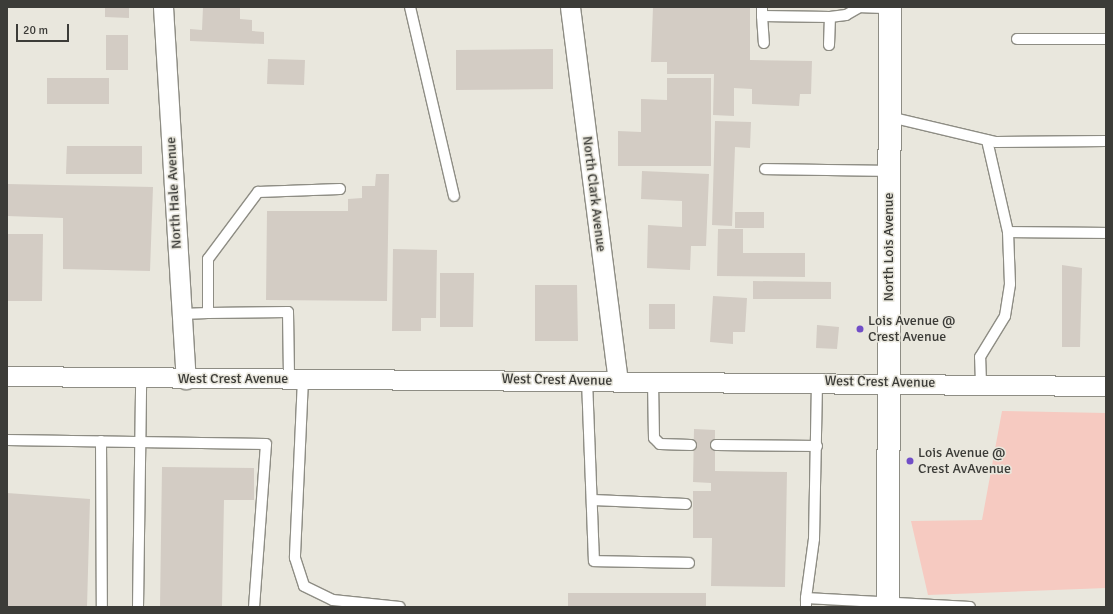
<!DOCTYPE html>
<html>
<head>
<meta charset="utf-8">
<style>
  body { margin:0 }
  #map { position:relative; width:1113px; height:614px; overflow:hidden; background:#e9e7dd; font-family:Signika,sans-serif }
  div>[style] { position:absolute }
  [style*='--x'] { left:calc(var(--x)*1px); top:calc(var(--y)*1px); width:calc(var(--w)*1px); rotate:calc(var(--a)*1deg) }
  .green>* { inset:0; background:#f6cac1 }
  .building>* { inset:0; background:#d3ccc4 }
  .roads { filter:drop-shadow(1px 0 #8e8d84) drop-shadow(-1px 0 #8e8d84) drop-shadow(0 1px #8e8d84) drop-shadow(0 -1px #8e8d84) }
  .service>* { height:10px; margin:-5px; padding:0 5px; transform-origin:5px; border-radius:5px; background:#fff }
  .minor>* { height:19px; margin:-9.5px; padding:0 9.5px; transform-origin:9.5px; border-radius:9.5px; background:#fff }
  .tertiary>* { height:22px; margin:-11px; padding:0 11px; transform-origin:11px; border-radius:11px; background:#fff }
  .dots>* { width:11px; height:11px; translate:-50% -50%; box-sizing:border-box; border:2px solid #e9e7dd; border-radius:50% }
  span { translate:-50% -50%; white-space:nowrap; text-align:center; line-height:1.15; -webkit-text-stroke:3px #e9e7dd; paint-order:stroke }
  .street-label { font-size:14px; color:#3c3c38 }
  .poi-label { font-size:14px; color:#3c3c38 }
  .left { translate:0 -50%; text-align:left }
  .frame { position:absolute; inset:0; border:8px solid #3c3c38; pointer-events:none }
  .scale { position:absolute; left:16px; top:24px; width:53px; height:18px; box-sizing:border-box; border:2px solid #3c3c38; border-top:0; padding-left:5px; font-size:12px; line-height:14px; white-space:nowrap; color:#3c3c38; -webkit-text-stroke:3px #e9e7dd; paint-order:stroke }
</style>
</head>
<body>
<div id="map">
  <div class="green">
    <i style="clip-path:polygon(1002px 411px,1106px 413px,1106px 588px,928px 595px,911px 521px,982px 520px)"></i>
  </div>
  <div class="building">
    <i style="clip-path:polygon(105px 7px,129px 7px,129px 18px,105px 17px)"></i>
    <i style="clip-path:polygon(203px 7px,240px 8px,240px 19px,252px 20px,252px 31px,264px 32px,264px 44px,190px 41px,190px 29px,202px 30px)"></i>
    <i style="clip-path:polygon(653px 7px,750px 7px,750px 60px,812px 61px,811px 94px,800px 94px,799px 106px,752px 104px,752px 89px,734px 88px,734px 116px,713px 115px,714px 74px,667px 74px,667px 62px,651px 62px)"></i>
    <i style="clip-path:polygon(106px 35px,128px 35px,128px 70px,106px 70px)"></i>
    <i style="clip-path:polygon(553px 49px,553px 89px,456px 90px,456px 50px)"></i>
    <i style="clip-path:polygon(268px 59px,305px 60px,304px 85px,267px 84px)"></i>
    <i style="clip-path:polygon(47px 78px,109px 78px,109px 104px,47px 104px)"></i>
    <i style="clip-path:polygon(667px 78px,711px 78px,711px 166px,618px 166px,618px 131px,641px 132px,641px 99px,667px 100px)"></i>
    <i style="clip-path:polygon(715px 121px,751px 122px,750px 148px,735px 147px,732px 226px,712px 225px)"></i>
    <i style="clip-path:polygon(67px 146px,142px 146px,142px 174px,66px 174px)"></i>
    <i style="clip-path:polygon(642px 171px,709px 174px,706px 246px,691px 246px,690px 270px,647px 268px,648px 225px,682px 227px,682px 201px,641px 199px)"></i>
    <i style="clip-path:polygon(376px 174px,389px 174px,387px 301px,266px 300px,267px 211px,348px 211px,348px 199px,362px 198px,362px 186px,375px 186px)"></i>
    <i style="clip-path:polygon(7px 184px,153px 187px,150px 271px,63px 269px,63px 218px,7px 216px)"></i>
    <i style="clip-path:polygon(735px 212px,764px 212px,764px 228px,735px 228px)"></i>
    <i style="clip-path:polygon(718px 229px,743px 229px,743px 253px,805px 253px,805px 277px,717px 276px)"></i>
    <i style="clip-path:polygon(7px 234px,43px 234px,42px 301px,7px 301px)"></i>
    <i style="clip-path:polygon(393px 249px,437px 250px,436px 318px,421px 318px,421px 331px,392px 331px)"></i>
    <i style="clip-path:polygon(1062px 265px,1082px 268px,1080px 347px,1062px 347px)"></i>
    <i style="clip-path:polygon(440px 273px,474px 273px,473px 327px,440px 327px)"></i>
    <i style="clip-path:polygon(753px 281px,831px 282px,831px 299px,753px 299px)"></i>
    <i style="clip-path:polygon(535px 285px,577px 285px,578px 341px,535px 341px)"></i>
    <i style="clip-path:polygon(713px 296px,747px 298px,745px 332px,733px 332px,733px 344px,710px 342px)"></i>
    <i style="clip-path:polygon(649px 304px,675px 304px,675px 329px,649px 329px)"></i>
    <i style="clip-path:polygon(817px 325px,839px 327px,837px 349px,816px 348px)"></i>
    <i style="clip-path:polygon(694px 429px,715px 430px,715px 471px,787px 472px,785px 587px,711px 586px,712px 538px,693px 538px,693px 491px,711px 491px,711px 483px,693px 482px)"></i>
    <i style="clip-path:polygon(162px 467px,254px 468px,254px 500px,224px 500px,222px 607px,160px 607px)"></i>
    <i style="clip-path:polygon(7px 493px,90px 499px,87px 607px,7px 607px)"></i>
    <i style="clip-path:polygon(568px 593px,706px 593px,706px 607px,568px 607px)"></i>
  </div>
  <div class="roads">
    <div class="service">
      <i style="--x:410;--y:7;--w:194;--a:76.9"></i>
      <i style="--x:762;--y:7;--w:9;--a:90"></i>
      <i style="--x:762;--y:16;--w:68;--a:0.8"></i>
      <i style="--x:830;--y:17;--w:16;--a:-7"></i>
      <i style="--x:846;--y:15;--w:14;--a:-30"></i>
      <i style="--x:857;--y:7;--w:33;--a:2"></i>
      <i style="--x:762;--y:16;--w:27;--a:86"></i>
      <i style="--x:1017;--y:39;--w:89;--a:0"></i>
      <i style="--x:829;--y:45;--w:28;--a:-88"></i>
      <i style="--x:890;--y:117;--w:109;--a:13.3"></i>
      <i style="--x:996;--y:142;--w:110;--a:-0.5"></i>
      <i style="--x:765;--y:169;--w:124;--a:0.9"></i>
      <i style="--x:1008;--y:232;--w:98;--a:0.6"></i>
      <i style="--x:208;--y:313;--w:80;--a:-0.7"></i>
      <i style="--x:288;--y:312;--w:67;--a:89.1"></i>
      <i style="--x:182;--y:314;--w:26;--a:-2"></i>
      <i style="--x:208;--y:313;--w:54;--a:-90"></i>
      <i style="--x:208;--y:259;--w:84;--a:-53.3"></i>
      <i style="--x:258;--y:192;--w:82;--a:-2.1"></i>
      <i style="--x:303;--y:379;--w:179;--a:92.6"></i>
      <i style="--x:295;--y:558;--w:29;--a:72"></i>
      <i style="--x:304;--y:586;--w:32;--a:26"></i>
      <i style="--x:333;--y:600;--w:67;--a:6"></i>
      <i style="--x:587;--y:380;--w:181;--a:87.8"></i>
      <i style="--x:594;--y:561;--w:95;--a:1.2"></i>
      <i style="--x:653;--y:381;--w:57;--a:89"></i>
      <i style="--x:654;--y:438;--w:8;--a:45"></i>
      <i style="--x:660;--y:444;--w:31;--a:2"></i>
      <i style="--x:981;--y:383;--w:26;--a:-92"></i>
      <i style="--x:980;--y:357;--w:48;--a:-58.6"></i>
      <i style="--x:1005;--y:316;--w:32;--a:-81"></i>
      <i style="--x:1010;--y:284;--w:52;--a:-92.2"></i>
      <i style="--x:1008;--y:232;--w:94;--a:-102.9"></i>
      <i style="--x:7;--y:440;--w:259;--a:0.9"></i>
      <i style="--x:266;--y:444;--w:163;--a:94.2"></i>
      <i style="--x:101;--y:441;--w:166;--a:89.7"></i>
      <i style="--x:716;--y:445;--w:101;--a:0.6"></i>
      <i style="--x:593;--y:500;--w:93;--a:2.5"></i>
      <i style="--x:806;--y:598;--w:60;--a:-82.3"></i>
      <i style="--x:814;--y:539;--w:158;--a:-88.9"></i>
      <i style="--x:138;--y:607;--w:229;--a:-89.2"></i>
      <i style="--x:806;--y:607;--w:9;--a:-90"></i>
      <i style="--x:806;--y:598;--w:164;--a:3.1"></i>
    </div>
    <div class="minor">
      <i style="--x:163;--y:7;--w:373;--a:86.5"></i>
      <i style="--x:570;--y:7;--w:377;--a:82.7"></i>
      <i style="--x:7;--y:376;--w:1099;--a:0.52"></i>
    </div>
    <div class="tertiary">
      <i style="--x:888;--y:607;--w:600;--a:-89.81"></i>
    </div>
  </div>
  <div class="dots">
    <i style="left:860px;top:329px;background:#714ec7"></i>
    <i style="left:910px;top:461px;background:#714ec7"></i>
  </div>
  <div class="street-label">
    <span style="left:174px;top:193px;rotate:-93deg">North Hale Avenue</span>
    <span style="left:594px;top:194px;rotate:83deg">North Clark Avenue</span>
    <span style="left:889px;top:247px;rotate:-90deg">North Lois Avenue</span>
    <span style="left:233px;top:379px">West Crest Avenue</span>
    <span style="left:557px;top:380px;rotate:1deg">West Crest Avenue</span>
    <span style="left:880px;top:382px;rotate:1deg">West Crest Avenue</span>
  </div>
  <div class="poi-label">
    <span class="left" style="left:868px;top:329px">Lois Avenue @<br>Crest Avenue</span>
    <span class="left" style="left:918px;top:461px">Lois Avenue @<br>Crest AvAvenue</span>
  </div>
  <div class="frame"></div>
  <div class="scale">20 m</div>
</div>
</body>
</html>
